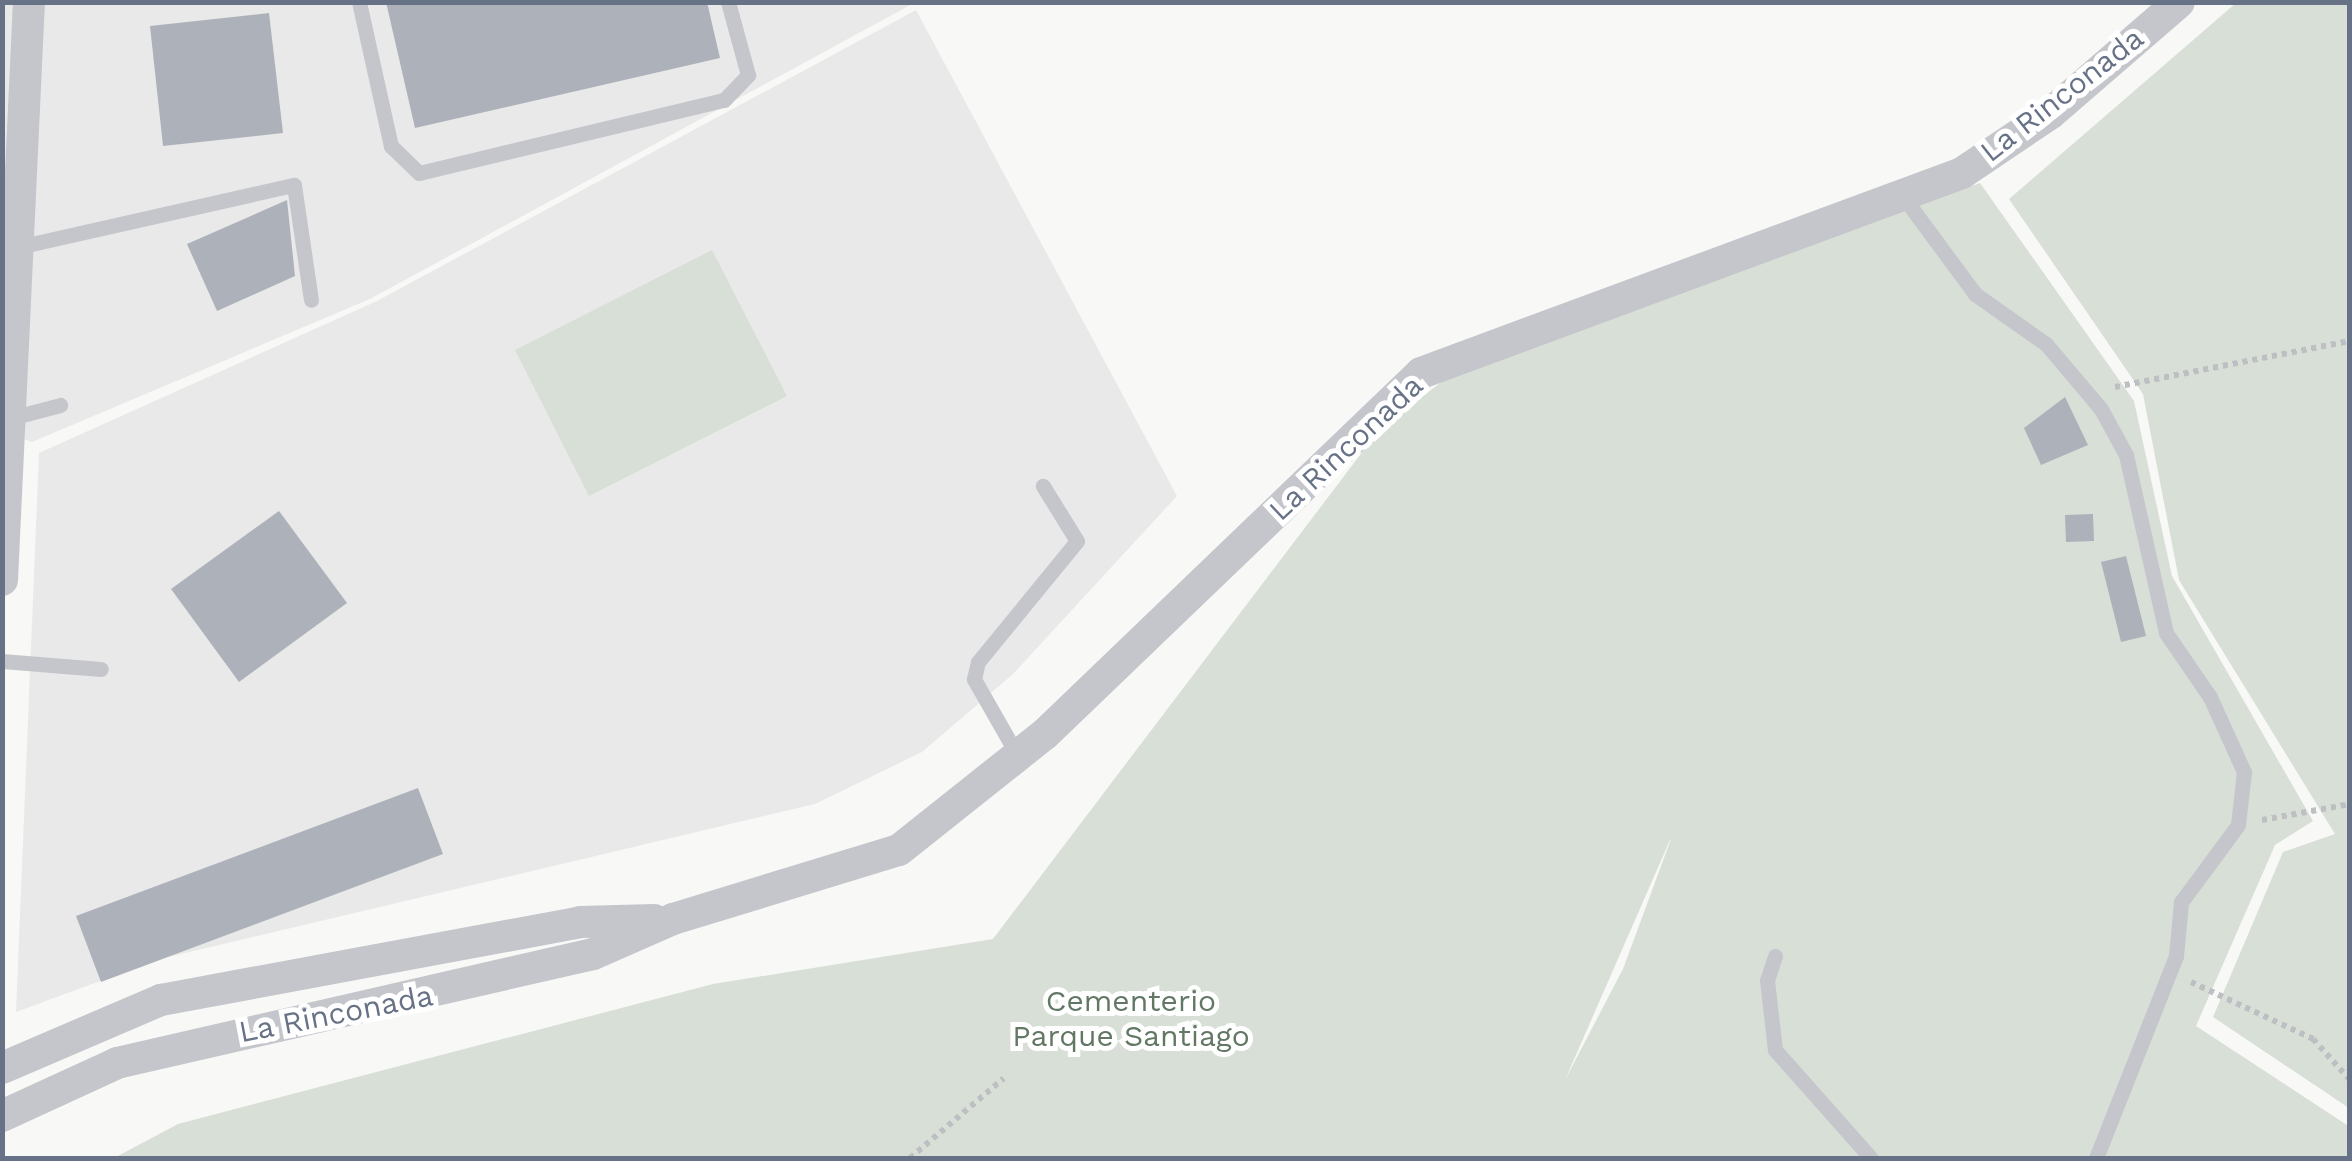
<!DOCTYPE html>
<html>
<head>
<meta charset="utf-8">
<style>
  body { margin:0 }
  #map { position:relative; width:2352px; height:1161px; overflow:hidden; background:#f8f8f6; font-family:"Work Sans",sans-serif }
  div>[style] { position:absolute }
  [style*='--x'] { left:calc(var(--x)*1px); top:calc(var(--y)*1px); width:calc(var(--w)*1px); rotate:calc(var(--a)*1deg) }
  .built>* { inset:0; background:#e9e9e9 }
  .green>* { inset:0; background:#d8dfd7 }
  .building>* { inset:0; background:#adb2ba }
  .path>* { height:6px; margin-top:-3px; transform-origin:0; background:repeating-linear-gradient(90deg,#bebfc2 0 5px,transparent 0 10px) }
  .service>* { height:15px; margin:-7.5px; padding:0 7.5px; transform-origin:7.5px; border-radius:7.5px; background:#c4c6cb }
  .minor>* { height:32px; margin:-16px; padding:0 16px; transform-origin:16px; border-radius:16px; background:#c4c6cb }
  span { translate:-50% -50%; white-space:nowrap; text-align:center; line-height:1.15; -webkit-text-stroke:10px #fff; paint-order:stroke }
  .street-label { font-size:30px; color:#687286 }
  .park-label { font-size:30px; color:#637864 }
  .frame { position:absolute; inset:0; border:5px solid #687286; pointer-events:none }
</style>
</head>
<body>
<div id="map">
  <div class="built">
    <i style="clip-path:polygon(2px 3px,914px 3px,370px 299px,32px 442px,3px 431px)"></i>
    <i style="clip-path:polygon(916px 10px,1177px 496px,1012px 675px,922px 752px,815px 804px,160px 959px,16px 1012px,39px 453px,377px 301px)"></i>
  </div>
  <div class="green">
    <i style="clip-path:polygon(2236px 3px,2349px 3px,2349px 1108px,2213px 1017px,2283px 852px,2335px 834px,2179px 580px,2143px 394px,2009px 199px)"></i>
    <i style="clip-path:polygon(evenodd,1980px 183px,2134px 401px,2172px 576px,2313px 821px,2275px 845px,2196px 1026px,2350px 1127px,2349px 1158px,114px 1158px,178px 1124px,713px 984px,993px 939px,1379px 430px,1444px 380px,1980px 183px,1671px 839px,1623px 969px,1565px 1080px,1670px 840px,1671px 839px)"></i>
    <i style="clip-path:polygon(712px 250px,787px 396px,589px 496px,515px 350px)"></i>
  </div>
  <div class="building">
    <i style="clip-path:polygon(386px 2px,707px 2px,720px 58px,415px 128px)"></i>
    <i style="clip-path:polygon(269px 13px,283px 133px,163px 146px,150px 26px)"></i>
    <i style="clip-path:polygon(287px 200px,295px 276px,217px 311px,187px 244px)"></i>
    <i style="clip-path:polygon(2065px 397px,2088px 445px,2041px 465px,2024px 428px)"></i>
    <i style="clip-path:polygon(279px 511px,347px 603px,239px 682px,171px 589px)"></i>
    <i style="clip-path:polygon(2093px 514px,2094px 541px,2066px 542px,2065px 515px)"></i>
    <i style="clip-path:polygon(2126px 556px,2146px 636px,2121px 642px,2101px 562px)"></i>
    <i style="clip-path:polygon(418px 788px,443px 854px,101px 982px,76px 916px)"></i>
  </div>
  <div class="path">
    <i style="--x:2115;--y:387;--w:239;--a:-11.1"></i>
    <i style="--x:2262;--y:820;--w:89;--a:-10.3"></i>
    <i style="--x:2191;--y:982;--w:135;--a:25"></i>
    <i style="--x:2313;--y:1039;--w:55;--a:47.9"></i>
    <i style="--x:910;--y:1158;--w:123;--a:-40.4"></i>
  </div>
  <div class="service">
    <i style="--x:359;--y:2;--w:148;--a:77.5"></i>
    <i style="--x:391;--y:146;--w:39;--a:44"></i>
    <i style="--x:419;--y:173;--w:314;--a:-13.5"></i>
    <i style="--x:724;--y:100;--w:35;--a:-46"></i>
    <i style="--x:748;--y:75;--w:76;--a:-105.3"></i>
    <i style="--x:1905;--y:199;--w:118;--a:53.6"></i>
    <i style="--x:1975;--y:294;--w:87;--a:35.2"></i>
    <i style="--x:2046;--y:344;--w:85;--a:49.8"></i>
    <i style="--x:2101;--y:409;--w:52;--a:61.5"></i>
    <i style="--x:2126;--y:455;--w:182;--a:77.3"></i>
    <i style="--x:2166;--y:633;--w:78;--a:55.5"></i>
    <i style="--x:2210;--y:697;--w:82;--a:65.6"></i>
    <i style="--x:2244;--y:772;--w:53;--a:96.5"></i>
    <i style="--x:2238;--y:825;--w:96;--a:126.5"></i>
    <i style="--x:2181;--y:902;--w:54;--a:95.3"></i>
    <i style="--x:2176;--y:956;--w:217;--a:111.6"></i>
    <i style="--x:18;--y:247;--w:283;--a:-12.7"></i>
    <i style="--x:294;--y:185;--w:116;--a:81.6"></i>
    <i style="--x:11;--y:418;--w:51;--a:-14.9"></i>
    <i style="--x:2;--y:661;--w:99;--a:4.6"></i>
    <i style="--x:1019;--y:758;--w:91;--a:-119.7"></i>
    <i style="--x:974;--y:679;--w:17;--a:-77"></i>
    <i style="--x:978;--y:662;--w:156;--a:-50.7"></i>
    <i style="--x:1077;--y:541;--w:65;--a:-121.7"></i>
    <i style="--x:1775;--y:956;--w:25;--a:108"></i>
    <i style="--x:1767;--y:980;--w:70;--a:83.5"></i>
    <i style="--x:1775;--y:1050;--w:144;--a:48.4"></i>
  </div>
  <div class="minor">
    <i style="--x:2;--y:580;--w:579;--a:-87.33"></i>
    <i style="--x:2;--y:1068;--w:173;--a:-23.2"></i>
    <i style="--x:161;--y:1000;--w:426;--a:-10.5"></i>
    <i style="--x:580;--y:922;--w:74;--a:-1.5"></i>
    <i style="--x:2;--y:1116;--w:127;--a:-24.7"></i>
    <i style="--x:117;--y:1063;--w:488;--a:-12.9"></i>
    <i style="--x:593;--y:954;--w:87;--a:-23.6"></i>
    <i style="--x:673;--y:919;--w:236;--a:-17"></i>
    <i style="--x:899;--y:850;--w:186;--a:-38.5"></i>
    <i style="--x:1045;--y:734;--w:521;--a:-43.83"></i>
    <i style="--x:1421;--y:373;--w:577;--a:-20.29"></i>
    <i style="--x:1962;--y:173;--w:107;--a:-34"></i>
    <i style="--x:2051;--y:113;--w:169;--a:-40.9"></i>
  </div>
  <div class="street-label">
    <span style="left:2062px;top:95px;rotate:-38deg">La Rinconada</span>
    <span style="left:1346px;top:448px;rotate:-43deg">La Rinconada</span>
    <span style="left:336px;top:1014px;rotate:-11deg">La Rinconada</span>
  </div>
  <div class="park-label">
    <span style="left:1131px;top:1018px">Cementerio<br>Parque Santiago</span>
  </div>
  <div class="frame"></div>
</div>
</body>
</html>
